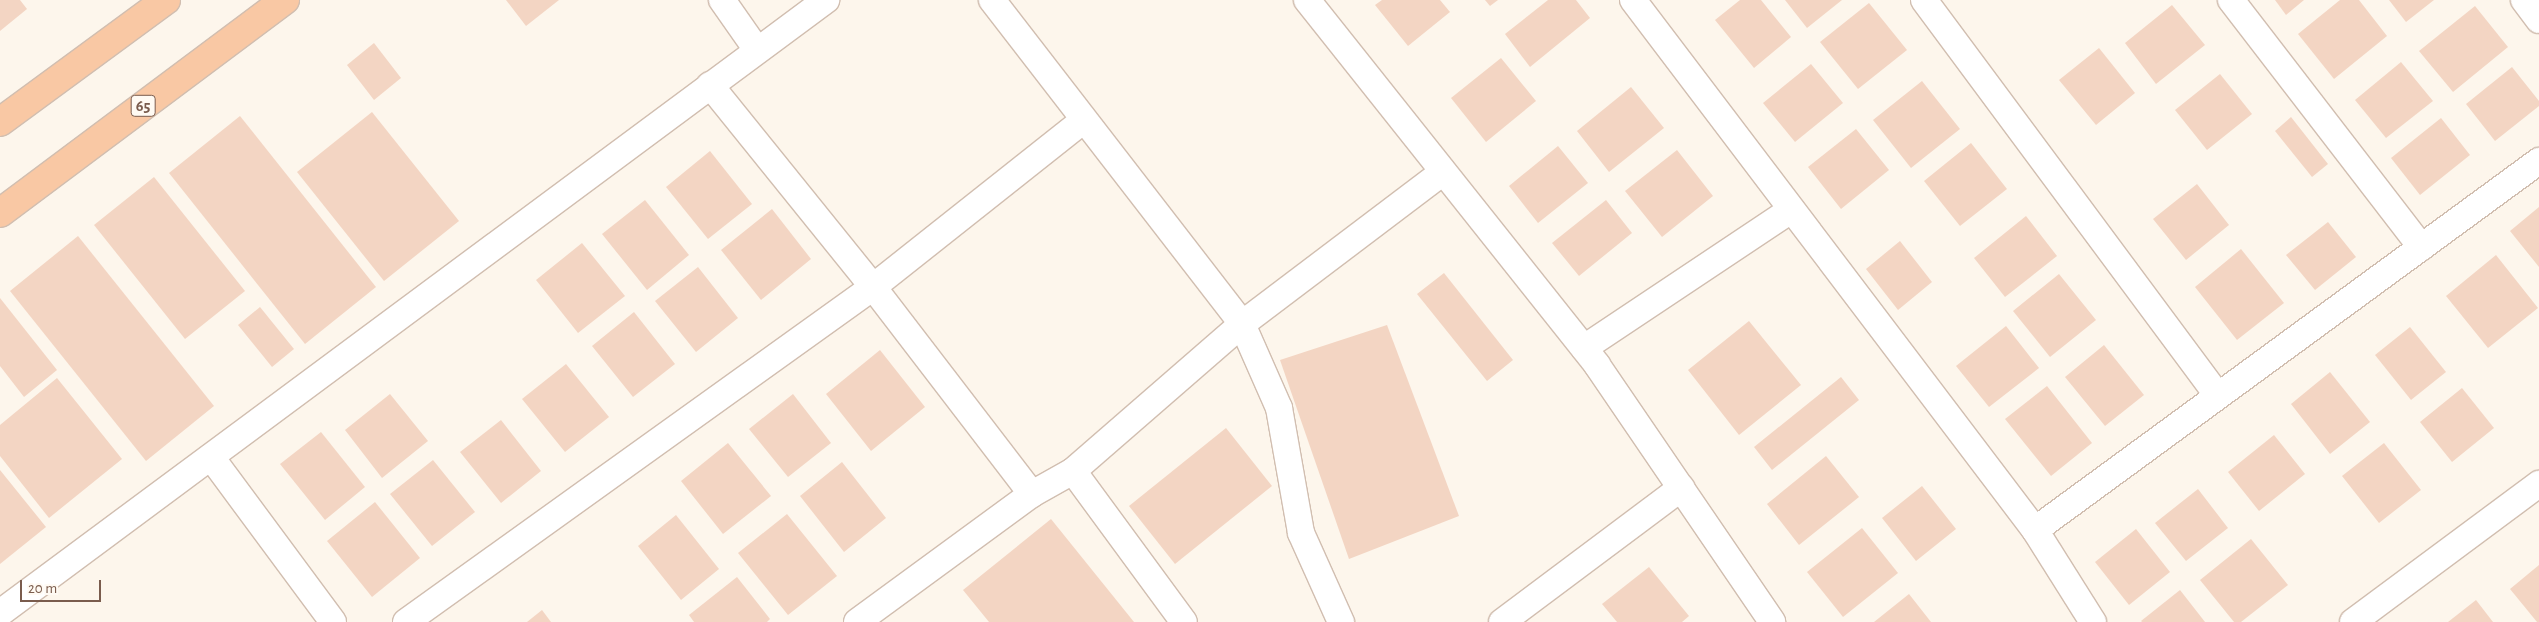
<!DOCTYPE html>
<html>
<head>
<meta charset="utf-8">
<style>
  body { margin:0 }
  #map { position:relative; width:2539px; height:622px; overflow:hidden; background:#fdf6ec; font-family:"Alegreya Sans",sans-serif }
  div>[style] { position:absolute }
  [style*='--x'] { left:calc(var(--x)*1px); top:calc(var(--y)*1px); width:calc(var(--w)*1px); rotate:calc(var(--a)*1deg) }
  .building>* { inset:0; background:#f3d5c3 }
  .roads { filter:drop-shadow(1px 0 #d1beb0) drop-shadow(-1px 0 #d1beb0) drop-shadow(0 1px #d1beb0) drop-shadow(0 -1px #d1beb0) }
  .minor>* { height:26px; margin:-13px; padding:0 13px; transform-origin:13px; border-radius:13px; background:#fff }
  .trunk>* { height:28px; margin:-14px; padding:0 14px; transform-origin:14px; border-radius:14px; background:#f9c8a4 }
  span { translate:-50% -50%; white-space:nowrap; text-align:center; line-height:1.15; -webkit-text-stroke:4px #fffaf3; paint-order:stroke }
  .shield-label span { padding:1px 4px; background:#fffaf3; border:1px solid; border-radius:4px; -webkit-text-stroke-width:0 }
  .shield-label { font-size:16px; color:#7a5c4d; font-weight:700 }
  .scale { position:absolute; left:20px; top:580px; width:81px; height:22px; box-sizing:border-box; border:2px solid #7a5c4d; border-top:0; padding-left:6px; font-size:15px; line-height:18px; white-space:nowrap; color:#7a5c4d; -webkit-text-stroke:4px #fffaf3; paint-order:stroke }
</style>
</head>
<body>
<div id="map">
  <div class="building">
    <i style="clip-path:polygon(0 0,20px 0,27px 9px,0 31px)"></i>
    <i style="clip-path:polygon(506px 0,559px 0,526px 26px)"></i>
    <i style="clip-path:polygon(1382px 0,1440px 0,1450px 12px,1408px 46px,1375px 5px)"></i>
    <i style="clip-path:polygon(1485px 0,1498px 0,1490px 6px)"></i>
    <i style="clip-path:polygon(1548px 0,1576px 0,1590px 18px,1530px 67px,1505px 34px)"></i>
    <i style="clip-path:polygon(1740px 0,1761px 0,1791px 37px,1754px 68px,1715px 20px)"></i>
    <i style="clip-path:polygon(1785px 0,1842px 0,1807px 28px)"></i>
    <i style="clip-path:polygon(2275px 0,2304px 0,2286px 15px)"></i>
    <i style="clip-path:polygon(2340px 0,2359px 0,2387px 36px,2334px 79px,2298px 34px)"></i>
    <i style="clip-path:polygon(2389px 0,2434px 0,2406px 22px)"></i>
    <i style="clip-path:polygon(1869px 3px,1907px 50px,1858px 89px,1820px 42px)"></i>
    <i style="clip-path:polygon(2172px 5px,2205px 45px,2156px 84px,2125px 43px)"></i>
    <i style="clip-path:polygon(2475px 6px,2508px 47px,2453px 92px,2419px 51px)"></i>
    <i style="clip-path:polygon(374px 43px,401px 78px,374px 100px,347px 65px)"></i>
    <i style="clip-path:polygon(2099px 48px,2135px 93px,2096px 125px,2059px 80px)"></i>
    <i style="clip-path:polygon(1501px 58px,1536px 101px,1486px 142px,1451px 98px)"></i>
    <i style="clip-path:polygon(2401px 62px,2433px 101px,2386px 138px,2355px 100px)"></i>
    <i style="clip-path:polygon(1811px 64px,1843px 103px,1795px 142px,1763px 103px)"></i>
    <i style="clip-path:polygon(2512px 67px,2539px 101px,2539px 106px,2495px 141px,2466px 104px)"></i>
    <i style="clip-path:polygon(2220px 74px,2252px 114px,2207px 150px,2175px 110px)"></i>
    <i style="clip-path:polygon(1922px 81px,1960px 129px,1911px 168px,1873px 120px)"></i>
    <i style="clip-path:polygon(1631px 87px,1664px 128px,1609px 172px,1577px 131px)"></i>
    <i style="clip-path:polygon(372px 112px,459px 221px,384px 281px,297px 172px)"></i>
    <i style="clip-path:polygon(240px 116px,376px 287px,305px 344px,169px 173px)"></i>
    <i style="clip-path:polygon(2291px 117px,2328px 164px,2312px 177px,2275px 131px)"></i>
    <i style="clip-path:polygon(2441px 118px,2470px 155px,2420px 195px,2391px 158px)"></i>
    <i style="clip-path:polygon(1856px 129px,1889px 170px,1841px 209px,1808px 167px)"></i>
    <i style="clip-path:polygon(1971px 143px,2007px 189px,1960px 226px,1924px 181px)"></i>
    <i style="clip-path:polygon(1558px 146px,1588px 183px,1538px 223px,1509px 186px)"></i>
    <i style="clip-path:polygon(1677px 150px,1713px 196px,1662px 237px,1625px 191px)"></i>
    <i style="clip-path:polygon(710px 151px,752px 204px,708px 239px,666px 187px)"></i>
    <i style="clip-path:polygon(154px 177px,245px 291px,185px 339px,94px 225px)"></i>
    <i style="clip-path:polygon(2197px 184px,2229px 225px,2186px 260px,2153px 219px)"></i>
    <i style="clip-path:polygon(645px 200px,689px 255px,647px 290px,602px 234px)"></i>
    <i style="clip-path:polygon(1606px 200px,1632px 233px,1579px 276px,1552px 243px)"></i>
    <i style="clip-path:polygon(2539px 207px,2539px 267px,2510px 231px)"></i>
    <i style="clip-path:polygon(772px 209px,811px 259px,761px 300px,721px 250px)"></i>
    <i style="clip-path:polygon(2026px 216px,2057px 256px,2005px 297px,1974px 258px)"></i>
    <i style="clip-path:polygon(2328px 222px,2356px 257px,2315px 290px,2286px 255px)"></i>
    <i style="clip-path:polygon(78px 236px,214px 406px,146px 461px,10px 291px)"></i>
    <i style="clip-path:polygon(1900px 241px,1932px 282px,1898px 310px,1866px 269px)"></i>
    <i style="clip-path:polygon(582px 243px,625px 296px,578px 333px,536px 280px)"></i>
    <i style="clip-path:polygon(2241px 249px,2284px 303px,2237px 340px,2195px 287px)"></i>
    <i style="clip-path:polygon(2496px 255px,2538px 308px,2488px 348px,2446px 296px)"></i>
    <i style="clip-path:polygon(698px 267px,738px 318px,696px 352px,655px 301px)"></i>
    <i style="clip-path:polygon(1444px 273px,1513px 360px,1487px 381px,1417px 294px)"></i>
    <i style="clip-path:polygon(2059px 274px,2096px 320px,2050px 357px,2013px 311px)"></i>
    <i style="clip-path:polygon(0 298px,57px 370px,24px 397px,0 366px)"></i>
    <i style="clip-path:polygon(260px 307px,294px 349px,272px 367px,238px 325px)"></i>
    <i style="clip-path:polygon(634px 312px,675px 364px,633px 397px,592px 346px)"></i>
    <i style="clip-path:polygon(1749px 321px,1801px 385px,1739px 435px,1688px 370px)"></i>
    <i style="clip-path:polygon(1387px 325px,1459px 516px,1349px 559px,1280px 360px)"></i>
    <i style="clip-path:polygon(2006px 326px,2039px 368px,1989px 407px,1956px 366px)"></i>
    <i style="clip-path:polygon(2410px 327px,2446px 372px,2411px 400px,2375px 355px)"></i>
    <i style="clip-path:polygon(2104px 345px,2144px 395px,2105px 426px,2065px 377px)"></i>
    <i style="clip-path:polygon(880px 350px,925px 407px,871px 451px,826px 394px)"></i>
    <i style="clip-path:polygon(566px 364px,609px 417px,565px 452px,522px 399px)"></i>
    <i style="clip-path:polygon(2330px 372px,2370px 422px,2330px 454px,2291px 404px)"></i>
    <i style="clip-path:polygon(1841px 377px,1859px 400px,1772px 470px,1754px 447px)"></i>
    <i style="clip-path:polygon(57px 378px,122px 459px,49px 518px,0 456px,0 425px)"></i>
    <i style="clip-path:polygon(2047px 386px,2092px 443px,2051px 476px,2005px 419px)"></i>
    <i style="clip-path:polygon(2462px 388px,2494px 428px,2452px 462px,2420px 422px)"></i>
    <i style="clip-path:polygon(390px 394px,428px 441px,382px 478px,345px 430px)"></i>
    <i style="clip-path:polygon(793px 394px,831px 443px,788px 477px,749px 429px)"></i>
    <i style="clip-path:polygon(501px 420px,541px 471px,501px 503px,460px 452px)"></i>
    <i style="clip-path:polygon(1226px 428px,1272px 486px,1175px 564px,1129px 506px)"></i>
    <i style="clip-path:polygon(321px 432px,365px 487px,325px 520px,280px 464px)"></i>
    <i style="clip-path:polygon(2274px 435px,2305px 474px,2259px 511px,2228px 472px)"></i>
    <i style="clip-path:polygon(728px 443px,771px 496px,723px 534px,681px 481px)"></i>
    <i style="clip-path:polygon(2384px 443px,2421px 490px,2379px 523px,2342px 476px)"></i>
    <i style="clip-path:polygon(1826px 456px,1859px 497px,1799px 545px,1767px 504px)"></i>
    <i style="clip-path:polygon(433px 460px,475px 512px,432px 546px,390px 494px)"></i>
    <i style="clip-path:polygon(842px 462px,886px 518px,844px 552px,800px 496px)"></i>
    <i style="clip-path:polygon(0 470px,46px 527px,0 564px)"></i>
    <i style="clip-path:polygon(1922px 486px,1956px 529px,1916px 561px,1882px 518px)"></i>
    <i style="clip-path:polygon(2198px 489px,2228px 528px,2186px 561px,2155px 523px)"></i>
    <i style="clip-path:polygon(375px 502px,420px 558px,372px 597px,327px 541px)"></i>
    <i style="clip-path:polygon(787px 514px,837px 576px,788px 615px,738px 553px)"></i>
    <i style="clip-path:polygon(676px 515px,719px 569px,681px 600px,638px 546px)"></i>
    <i style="clip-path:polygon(1051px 519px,1134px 622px,989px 622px,963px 590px)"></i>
    <i style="clip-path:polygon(1862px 528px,1898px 573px,1843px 617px,1807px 572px)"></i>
    <i style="clip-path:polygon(2136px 529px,2170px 572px,2129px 605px,2095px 562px)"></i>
    <i style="clip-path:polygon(2251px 539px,2288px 585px,2241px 622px,2234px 622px,2200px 580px)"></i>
    <i style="clip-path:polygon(2539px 565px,2539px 622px,2537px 622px,2510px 589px)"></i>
    <i style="clip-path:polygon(1649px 567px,1689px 616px,1682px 622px,1617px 622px,1602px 604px)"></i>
    <i style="clip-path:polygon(737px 577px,770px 619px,767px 622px,694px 622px,689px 615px)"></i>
    <i style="clip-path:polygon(2180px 590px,2205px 622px,2142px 622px,2141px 621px)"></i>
    <i style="clip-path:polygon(1909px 594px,1931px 622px,1874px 622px)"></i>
    <i style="clip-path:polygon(2476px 600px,2493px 622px,2448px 622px)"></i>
    <i style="clip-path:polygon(542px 610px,551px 622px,527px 622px)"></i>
  </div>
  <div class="roads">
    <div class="minor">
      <i style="--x:722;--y:0;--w:61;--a:55"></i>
      <i style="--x:992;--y:0;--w:409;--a:52.3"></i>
      <i style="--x:1242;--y:324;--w:92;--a:66.2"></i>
      <i style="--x:1279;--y:408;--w:127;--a:80"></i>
      <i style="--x:1301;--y:533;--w:98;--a:65.8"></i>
      <i style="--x:1307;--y:0;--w:466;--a:51.5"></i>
      <i style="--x:1597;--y:365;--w:311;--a:55.7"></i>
      <i style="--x:1633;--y:0;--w:665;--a:52.82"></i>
      <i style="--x:2035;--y:530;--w:109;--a:57.8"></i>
      <i style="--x:1924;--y:0;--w:492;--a:53.4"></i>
      <i style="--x:2231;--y:0;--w:312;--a:52.4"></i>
      <i style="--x:2524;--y:0;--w:25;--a:53"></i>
      <i style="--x:710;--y:85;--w:260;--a:51.1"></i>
      <i style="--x:873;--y:287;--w:261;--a:52.5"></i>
      <i style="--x:1584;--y:348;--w:249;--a:-33.7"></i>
      <i style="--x:211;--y:457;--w:205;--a:53.5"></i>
      <i style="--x:1073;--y:471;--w:187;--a:53.7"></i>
      <i style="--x:2035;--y:530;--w:625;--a:-36.21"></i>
      <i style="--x:0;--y:613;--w:1029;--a:-36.58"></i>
      <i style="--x:406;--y:622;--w:575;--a:-35.65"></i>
      <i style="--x:873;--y:287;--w:269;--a:-38.4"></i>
      <i style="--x:857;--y:622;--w:217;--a:-36.2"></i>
      <i style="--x:1032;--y:494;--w:47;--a:-29.3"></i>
      <i style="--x:1073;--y:471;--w:224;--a:-41"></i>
      <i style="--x:1242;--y:324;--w:252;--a:-37.1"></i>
      <i style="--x:1502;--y:622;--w:224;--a:-36.8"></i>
      <i style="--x:2353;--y:622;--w:232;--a:-36.6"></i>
    </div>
    <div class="trunk">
      <i style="--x:0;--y:122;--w:206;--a:-36.3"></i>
      <i style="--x:0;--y:213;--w:356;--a:-36.8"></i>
    </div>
  </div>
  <div class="shield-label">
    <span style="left:143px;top:106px">65</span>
  </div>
  <div class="scale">20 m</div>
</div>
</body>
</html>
